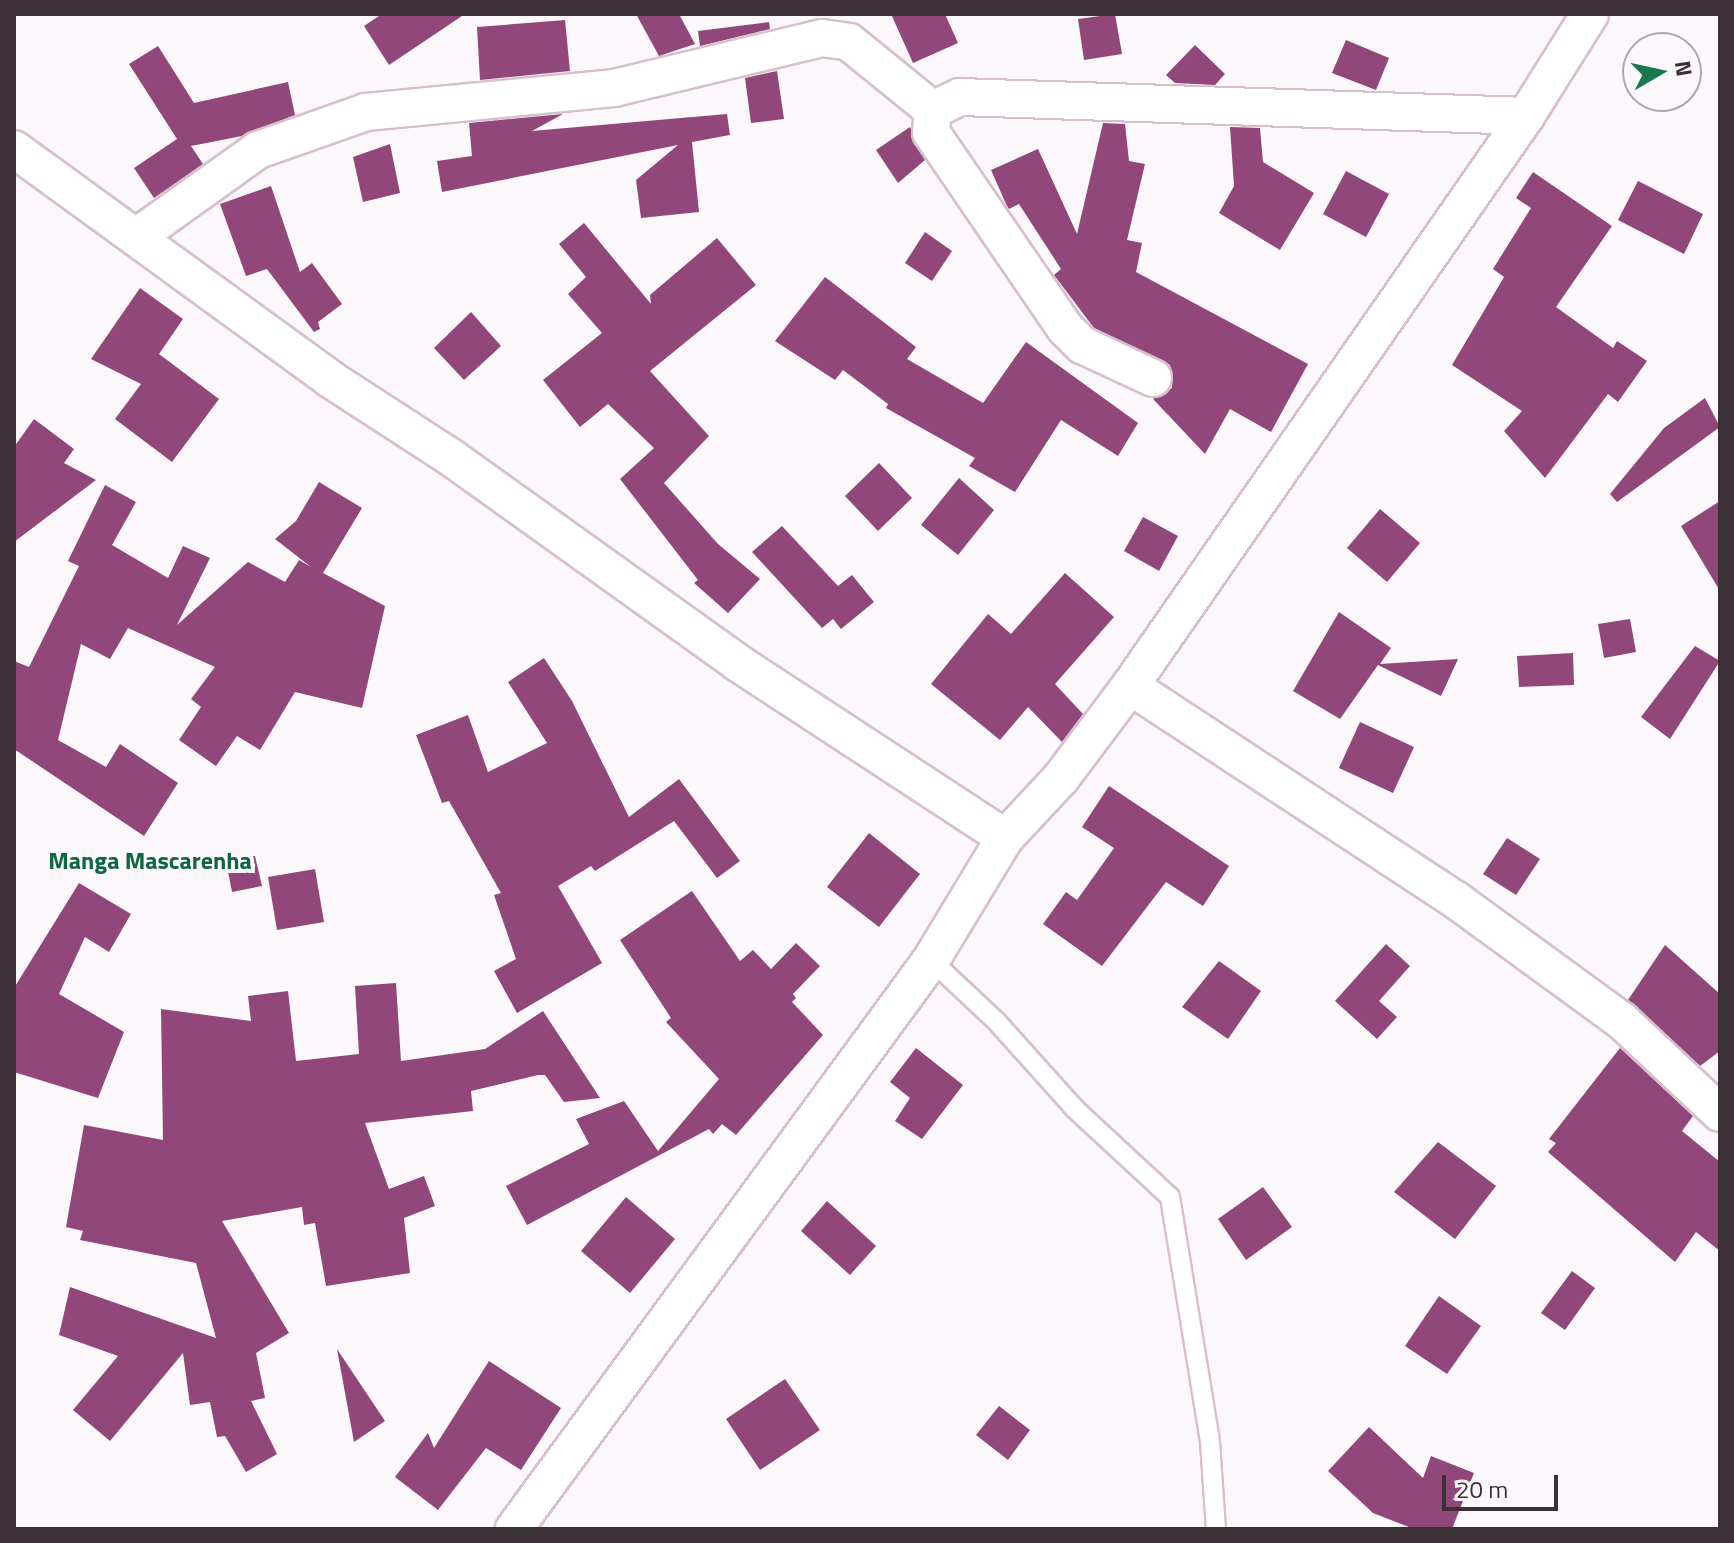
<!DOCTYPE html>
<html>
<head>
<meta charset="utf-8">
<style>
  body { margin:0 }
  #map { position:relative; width:1734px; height:1543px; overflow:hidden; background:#fcf7fa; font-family:"Titillium Web",sans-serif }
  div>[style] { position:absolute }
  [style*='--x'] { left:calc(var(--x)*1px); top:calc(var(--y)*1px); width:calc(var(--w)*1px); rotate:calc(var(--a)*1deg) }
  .building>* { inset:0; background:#914779 }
  .roads { filter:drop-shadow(2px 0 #d7bfcd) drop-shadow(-2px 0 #d7bfcd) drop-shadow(0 2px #d7bfcd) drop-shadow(0 -2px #d7bfcd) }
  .service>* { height:18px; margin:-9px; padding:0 9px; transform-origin:9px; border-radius:9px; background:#fff }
  .minor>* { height:36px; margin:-18px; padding:0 18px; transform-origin:18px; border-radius:18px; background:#fff }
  span { translate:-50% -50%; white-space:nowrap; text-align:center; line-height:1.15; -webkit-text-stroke:8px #fcf7fa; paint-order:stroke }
  .neighbourhood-label { font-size:24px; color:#0e6742; font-weight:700 }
  .frame { position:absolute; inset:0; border:16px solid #3a3036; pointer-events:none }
  .north { position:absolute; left:1622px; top:32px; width:80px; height:80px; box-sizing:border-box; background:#fcf7fa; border:2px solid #aea7ac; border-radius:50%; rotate:81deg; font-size:22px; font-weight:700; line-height:32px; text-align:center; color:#3a3036 }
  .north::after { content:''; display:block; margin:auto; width:28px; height:36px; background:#19784e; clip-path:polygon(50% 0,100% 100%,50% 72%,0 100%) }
  .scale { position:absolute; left:1442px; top:1475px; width:116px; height:36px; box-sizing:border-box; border:4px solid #3a3036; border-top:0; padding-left:10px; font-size:24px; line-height:28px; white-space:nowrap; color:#3a3036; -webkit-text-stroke:6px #fcf7fa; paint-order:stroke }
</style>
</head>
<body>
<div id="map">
  <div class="building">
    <i style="clip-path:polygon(382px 14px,465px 14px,389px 65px,364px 26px)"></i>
    <i style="clip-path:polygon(636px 14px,679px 14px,695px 44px,659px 56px)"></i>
    <i style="clip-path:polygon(891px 14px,945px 14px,958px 43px,913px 63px)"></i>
    <i style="clip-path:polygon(1115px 14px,1122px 54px,1084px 60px,1078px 19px)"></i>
    <i style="clip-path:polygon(565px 20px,570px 71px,480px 80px,477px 27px)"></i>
    <i style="clip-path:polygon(769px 22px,770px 29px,700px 46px,698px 31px)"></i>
    <i style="clip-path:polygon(1346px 40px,1389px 58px,1376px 90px,1332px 73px)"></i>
    <i style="clip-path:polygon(1195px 45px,1225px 74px,1215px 85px,1175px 83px,1166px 75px)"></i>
    <i style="clip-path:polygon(158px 46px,194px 103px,288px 82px,295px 115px,242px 136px,191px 146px,203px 164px,154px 198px,134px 168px,177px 139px,129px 64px)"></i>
    <i style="clip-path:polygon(777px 71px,784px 119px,751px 123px,745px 78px)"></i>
    <i style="clip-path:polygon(563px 114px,532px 131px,727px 114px,730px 135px,692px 142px,699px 212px,641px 218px,636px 180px,678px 145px,442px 192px,437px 161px,472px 156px,469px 123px)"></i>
    <i style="clip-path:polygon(1103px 123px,1125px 124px,1129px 161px,1145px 164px,1127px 240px,1142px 243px,1136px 272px,1308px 364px,1271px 432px,1230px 409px,1205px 454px,1153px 399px,1172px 388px,1170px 365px,1094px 328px,1054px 275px,1061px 269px,1019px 204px,1009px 209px,1006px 204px,991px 170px,1038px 149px,1077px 234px)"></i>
    <i style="clip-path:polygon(910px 127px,925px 160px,898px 183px,876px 150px)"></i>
    <i style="clip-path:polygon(1230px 127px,1260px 128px,1263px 162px,1314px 193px,1280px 250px,1219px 213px,1234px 186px)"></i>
    <i style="clip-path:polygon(390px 144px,400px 193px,363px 202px,353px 157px)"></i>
    <i style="clip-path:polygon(1346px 171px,1389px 194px,1366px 237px,1323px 214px)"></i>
    <i style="clip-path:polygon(1533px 172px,1612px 226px,1556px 307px,1613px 348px,1617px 341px,1647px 361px,1618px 402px,1608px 394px,1545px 478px,1504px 431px,1522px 411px,1452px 365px,1504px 277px,1493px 269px,1531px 208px,1516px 198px)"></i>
    <i style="clip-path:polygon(1638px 181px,1703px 214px,1684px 254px,1618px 220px)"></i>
    <i style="clip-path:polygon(271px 186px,300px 272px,312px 263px,342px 304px,318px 322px,320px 329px,314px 332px,267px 269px,246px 276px,220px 204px)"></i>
    <i style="clip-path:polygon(584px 223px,651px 304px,650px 295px,717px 238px,756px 285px,650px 371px,709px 436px,664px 483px,718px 544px,760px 579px,728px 613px,694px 583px,698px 580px,620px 479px,654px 448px,608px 404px,580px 427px,543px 380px,602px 333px,568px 294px,586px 277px,559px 244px)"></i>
    <i style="clip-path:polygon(925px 232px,952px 251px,932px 281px,905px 263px)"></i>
    <i style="clip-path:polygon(825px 277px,916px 347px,907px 359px,983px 403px,1026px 342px,1138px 423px,1118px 456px,1061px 420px,1015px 492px,969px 466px,975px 458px,886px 408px,888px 404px,843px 370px,835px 380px,775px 341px)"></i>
    <i style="clip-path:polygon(140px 288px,183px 319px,159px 354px,219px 399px,172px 462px,115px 419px,141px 384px,91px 359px)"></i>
    <i style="clip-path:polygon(471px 312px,501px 346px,464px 380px,434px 348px)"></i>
    <i style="clip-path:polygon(1705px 398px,1720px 427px,1617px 502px,1610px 494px,1664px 428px)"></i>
    <i style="clip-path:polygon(34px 419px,74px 449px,64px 463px,96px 480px,14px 542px,14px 447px)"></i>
    <i style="clip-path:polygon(879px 463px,912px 498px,878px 531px,845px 496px)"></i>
    <i style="clip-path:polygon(959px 478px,994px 510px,958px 555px,921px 525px)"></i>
    <i style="clip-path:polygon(319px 482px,362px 508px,323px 573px,385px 606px,362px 708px,295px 692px,260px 750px,237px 736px,216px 766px,179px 740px,201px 707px,191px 699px,215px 667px,128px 628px,110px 659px,81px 644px,58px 740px,106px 767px,120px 744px,178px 783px,144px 836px,14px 749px,14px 661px,29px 667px,79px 566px,68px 561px,105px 485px,136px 502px,112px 545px,168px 578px,183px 546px,210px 558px,177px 625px,248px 562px,285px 582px,299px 560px,311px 567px,275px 539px,296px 521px)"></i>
    <i style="clip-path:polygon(1720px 501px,1720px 591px,1681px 526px)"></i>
    <i style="clip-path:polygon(1380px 509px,1420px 543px,1387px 582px,1347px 548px)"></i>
    <i style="clip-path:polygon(1143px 517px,1178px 536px,1159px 571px,1124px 551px)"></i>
    <i style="clip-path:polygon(782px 526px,838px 586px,852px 575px,874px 602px,841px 629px,833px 619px,822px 628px,752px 552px)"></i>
    <i style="clip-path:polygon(1065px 573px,1114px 617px,1055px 684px,1083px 714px,1062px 742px,1028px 707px,1000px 740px,931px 684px,988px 614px,1011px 634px)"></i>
    <i style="clip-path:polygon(1339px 612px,1391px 648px,1380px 664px,1458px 659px,1441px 696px,1378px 665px,1340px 719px,1293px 691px)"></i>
    <i style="clip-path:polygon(1630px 619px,1636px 652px,1604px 658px,1598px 624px)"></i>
    <i style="clip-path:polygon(1695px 646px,1720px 661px,1670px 739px,1641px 717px)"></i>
    <i style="clip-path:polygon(1573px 653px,1574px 685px,1519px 687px,1517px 656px)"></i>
    <i style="clip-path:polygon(544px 658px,572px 701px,629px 817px,679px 779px,740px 861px,717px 878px,674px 821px,595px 871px,591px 866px,558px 886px,602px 963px,517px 1013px,494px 971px,516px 959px,494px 895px,501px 893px,449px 801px,442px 803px,416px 735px,468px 715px,488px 772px,547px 743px,508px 682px)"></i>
    <i style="clip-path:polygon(1360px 722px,1414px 747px,1393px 793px,1339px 768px)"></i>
    <i style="clip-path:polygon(1109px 786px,1229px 866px,1203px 906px,1166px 882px,1102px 966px,1043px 924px,1066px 892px,1077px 900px,1114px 848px,1082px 827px)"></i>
    <i style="clip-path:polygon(869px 833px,920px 874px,879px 927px,827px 887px)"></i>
    <i style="clip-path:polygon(1507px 838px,1540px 859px,1516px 895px,1483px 874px)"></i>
    <i style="clip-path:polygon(255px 856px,262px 886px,232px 892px,226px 861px)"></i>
    <i style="clip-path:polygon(315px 869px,324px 922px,277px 930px,268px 877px)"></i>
    <i style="clip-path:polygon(79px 883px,131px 914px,109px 952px,85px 937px,59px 994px,124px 1032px,98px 1098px,14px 1072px,14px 988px)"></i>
    <i style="clip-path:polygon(692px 891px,740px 961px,753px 950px,771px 969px,796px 943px,820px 966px,793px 994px,796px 998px,792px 1002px,823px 1035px,736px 1135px,722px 1124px,713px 1134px,709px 1129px,527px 1225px,506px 1186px,589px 1144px,576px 1119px,624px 1101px,658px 1151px,719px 1079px,666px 1022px,671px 1018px,620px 940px)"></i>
    <i style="clip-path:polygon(1386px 944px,1410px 966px,1379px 1001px,1397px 1017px,1377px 1039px,1335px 1001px)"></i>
    <i style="clip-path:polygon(1665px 945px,1720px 994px,1720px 1051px,1700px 1066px,1628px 1000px)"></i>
    <i style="clip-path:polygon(1219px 961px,1261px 991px,1228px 1039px,1182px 1007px)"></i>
    <i style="clip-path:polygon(396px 983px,401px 1061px,485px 1049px,543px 1011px,600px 1098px,564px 1102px,545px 1075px,538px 1075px,471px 1091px,473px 1111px,365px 1123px,389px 1189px,424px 1176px,435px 1206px,404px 1218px,410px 1273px,326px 1286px,315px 1223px,304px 1225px,302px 1207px,222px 1221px,289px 1333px,256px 1353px,265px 1398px,251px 1401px,277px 1454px,246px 1472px,225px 1436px,217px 1437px,210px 1402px,190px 1405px,183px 1353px,110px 1441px,73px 1410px,118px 1356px,59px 1335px,70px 1287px,216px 1338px,196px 1263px,80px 1240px,83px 1231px,66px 1227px,84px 1125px,163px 1140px,161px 1009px,251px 1021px,248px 996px,288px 991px,296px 1061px,359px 1054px,355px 986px)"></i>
    <i style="clip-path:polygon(916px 1048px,963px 1085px,922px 1139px,895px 1121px,910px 1098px,890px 1082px)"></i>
    <i style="clip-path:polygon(1620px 1048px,1693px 1116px,1682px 1131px,1720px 1162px,1720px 1251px,1696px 1232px,1675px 1262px,1548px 1152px,1556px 1143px,1549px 1139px)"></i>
    <i style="clip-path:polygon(1438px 1142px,1496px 1186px,1455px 1239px,1394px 1192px)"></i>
    <i style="clip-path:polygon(1263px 1187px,1292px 1227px,1246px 1260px,1218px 1219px)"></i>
    <i style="clip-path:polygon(626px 1197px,675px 1239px,630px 1293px,581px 1251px)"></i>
    <i style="clip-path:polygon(827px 1201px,876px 1246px,850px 1275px,801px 1231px)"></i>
    <i style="clip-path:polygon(1572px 1271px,1595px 1288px,1565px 1330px,1541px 1313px)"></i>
    <i style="clip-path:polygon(1439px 1296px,1481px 1326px,1447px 1374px,1405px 1346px)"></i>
    <i style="clip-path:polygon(337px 1349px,385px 1421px,354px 1442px)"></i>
    <i style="clip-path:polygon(489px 1361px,561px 1408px,521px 1470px,486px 1448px,438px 1510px,395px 1477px,428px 1433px,434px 1448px)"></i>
    <i style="clip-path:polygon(785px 1379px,820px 1430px,760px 1470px,726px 1419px)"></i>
    <i style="clip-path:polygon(999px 1406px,1030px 1430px,1008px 1460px,976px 1435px)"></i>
    <i style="clip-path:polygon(1369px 1427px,1423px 1478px,1431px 1456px,1474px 1473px,1452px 1529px,1414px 1529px,1373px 1513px,1328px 1471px)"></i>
  </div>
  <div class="roads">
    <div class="service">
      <i style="--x:931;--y:960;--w:91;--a:43.2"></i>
      <i style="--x:997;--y:1022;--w:117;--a:48.1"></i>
      <i style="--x:1075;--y:1109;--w:129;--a:42.8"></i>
      <i style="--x:1170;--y:1197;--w:248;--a:80.7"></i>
      <i style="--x:1210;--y:1442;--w:87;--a:86.1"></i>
    </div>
    <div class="minor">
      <i style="--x:14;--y:149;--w:391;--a:36"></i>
      <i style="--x:330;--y:379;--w:145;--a:32.9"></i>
      <i style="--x:452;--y:458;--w:352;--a:35.6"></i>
      <i style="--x:738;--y:663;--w:319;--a:33.2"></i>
      <i style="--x:139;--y:235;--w:146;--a:-35.5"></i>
      <i style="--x:258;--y:150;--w:114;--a:-19.4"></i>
      <i style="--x:366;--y:112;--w:249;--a:-5.5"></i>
      <i style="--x:614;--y:88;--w:214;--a:-13.5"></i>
      <i style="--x:822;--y:38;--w:27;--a:8"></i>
      <i style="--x:849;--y:42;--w:108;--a:39"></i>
      <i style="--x:1153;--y:378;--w:78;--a:-155.1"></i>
      <i style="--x:1082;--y:345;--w:24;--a:-135"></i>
      <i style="--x:1065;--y:328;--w:237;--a:-124.4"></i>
      <i style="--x:931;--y:132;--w:22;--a:-85"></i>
      <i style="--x:933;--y:110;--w:30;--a:-26"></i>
      <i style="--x:960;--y:97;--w:566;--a:1.92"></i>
      <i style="--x:1130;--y:686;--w:390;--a:33.3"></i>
      <i style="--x:1456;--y:900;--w:205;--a:36.1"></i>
      <i style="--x:1622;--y:1021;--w:134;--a:43.2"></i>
      <i style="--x:514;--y:1529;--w:705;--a:-53.76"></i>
      <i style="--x:931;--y:960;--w:143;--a:-58.8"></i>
      <i style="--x:1005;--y:838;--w:82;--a:-47"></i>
      <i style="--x:1061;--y:778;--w:115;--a:-53.1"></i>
      <i style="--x:1130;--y:686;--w:694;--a:-55.21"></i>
      <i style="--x:1526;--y:116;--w:120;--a:-57.9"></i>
    </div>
  </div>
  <div class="neighbourhood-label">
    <span style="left:150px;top:861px">Manga Mascarenha</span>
  </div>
  <div class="frame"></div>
  <div class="north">N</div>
  <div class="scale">20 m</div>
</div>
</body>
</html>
